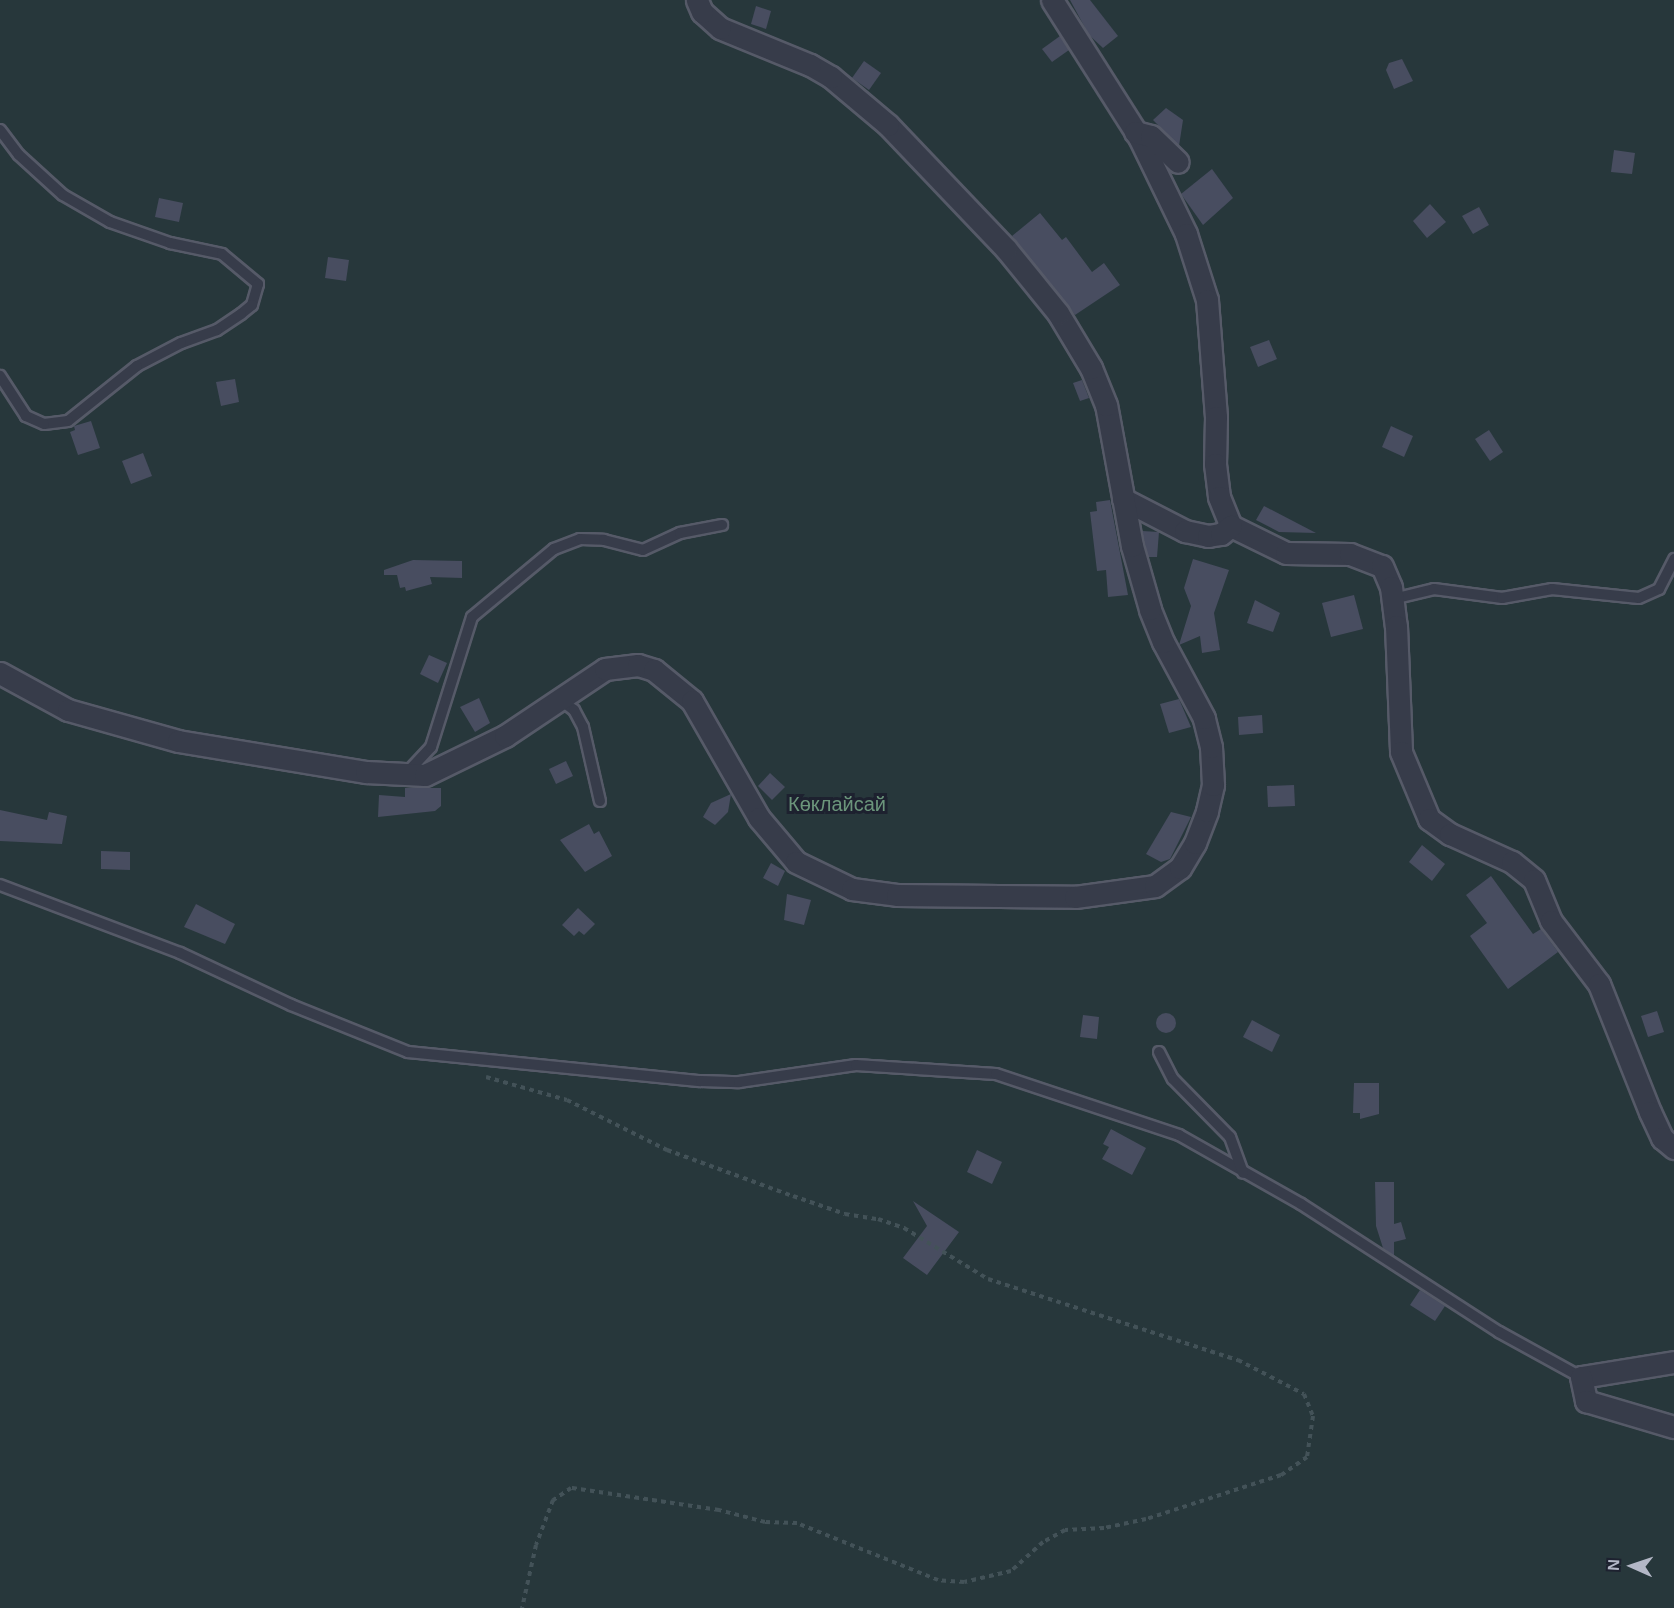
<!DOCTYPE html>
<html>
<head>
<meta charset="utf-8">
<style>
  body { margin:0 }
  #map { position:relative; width:1674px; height:1608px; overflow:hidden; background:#242a39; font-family:Helvetica,sans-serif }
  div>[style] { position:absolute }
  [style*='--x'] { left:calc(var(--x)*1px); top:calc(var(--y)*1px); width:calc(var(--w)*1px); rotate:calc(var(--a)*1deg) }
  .green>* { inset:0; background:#27373b }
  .building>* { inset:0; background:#484d60 }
  .round { border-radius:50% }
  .path>* { height:4px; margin-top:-2px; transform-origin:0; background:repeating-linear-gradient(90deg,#435258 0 4.5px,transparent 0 9px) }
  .roads { filter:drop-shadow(2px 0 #565a68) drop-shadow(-2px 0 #565a68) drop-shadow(0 2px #565a68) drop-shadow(0 -2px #565a68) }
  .service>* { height:10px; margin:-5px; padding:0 5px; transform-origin:5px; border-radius:5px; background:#373c4a }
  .minor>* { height:21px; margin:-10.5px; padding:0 10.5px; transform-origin:10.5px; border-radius:10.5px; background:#373c4a }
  span { translate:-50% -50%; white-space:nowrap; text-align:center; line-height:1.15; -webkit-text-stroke:6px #1d212f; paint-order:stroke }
  .park-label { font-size:20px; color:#6b957b }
  .north { position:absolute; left:1602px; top:1536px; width:60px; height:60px; -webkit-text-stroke:4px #1d212f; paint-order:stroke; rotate:273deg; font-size:16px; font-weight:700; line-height:24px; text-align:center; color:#b3b7c6 }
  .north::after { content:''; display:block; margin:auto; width:21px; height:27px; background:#b3b7c6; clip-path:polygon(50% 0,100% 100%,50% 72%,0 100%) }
</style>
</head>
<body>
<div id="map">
  <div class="green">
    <i style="clip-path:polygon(0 0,1674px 0,1674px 1608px,0 1608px)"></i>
  </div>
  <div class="building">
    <i style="clip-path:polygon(1070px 0,1090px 0,1118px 36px,1103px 48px,1089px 35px)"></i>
    <i style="clip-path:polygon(756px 6px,771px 11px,766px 29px,751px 24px)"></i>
    <i style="clip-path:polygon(1060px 36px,1069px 50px,1052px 62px,1042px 49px)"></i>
    <i style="clip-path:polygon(1402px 59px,1413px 81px,1394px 89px,1386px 70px,1389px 63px)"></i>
    <i style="clip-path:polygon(864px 61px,881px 73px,869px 90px,852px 78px)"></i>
    <i style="clip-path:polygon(1166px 108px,1183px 120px,1179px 146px,1153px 120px)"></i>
    <i style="clip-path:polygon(1614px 150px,1635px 153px,1632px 174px,1611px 172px)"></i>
    <i style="clip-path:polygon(1212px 169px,1233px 198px,1203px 225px,1181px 194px)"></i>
    <i style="clip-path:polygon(159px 198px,183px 203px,179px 222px,155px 217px)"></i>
    <i style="clip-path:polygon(1430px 204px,1446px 222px,1427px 238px,1413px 221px)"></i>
    <i style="clip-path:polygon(1479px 207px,1489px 225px,1473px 234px,1462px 216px)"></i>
    <i style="clip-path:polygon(1040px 213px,1062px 240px,1066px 237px,1092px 272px,1104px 263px,1120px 285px,1075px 315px,1012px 236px)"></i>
    <i style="clip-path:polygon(328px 257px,349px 260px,346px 281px,325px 278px)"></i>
    <i style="clip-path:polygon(1269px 340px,1277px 359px,1258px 367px,1250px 347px)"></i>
    <i style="clip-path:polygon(235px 379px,239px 402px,221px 406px,216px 382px)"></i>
    <i style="clip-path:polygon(1082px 380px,1089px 398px,1080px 401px,1073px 383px)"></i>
    <i style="clip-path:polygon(91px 421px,100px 448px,78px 455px,70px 432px,75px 430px,74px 426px)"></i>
    <i style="clip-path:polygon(1391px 426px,1413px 436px,1404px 457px,1382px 447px)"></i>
    <i style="clip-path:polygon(1489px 430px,1503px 452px,1490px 461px,1475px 439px)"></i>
    <i style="clip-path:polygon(143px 453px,152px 476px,131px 484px,122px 461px)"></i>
    <i style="clip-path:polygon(1110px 500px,1128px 595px,1108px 597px,1106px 570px,1097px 571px,1090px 512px,1097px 511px,1096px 502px)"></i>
    <i style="clip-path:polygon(1264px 506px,1316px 533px,1279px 532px,1256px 520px)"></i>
    <i style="clip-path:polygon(1142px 531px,1159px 532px,1157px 557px,1148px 557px)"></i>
    <i style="clip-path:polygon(1193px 559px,1229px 570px,1214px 613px,1220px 650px,1202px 653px,1200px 636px,1179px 645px,1191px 606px,1184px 588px)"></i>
    <i style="clip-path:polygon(413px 560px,462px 561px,462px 578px,430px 577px,432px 584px,406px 591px,405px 587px,400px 588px,397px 575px,384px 575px,384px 570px)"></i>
    <i style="clip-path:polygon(1354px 595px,1363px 629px,1331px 637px,1322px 603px)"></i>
    <i style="clip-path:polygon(1255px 600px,1280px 613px,1273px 632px,1247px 623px)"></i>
    <i style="clip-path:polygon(429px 655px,447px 663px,438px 683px,420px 674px)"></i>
    <i style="clip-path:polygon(479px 698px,490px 723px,475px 732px,460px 707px)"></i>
    <i style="clip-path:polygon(1179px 699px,1191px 727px,1169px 733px,1160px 704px)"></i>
    <i style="clip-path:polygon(1262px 715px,1263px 733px,1239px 735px,1238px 717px)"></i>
    <i style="clip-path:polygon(566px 761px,573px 776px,556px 784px,549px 769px)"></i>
    <i style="clip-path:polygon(770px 773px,785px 787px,772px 800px,758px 786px)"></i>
    <i style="clip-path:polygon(1294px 785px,1295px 806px,1268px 807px,1267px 786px)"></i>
    <i style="clip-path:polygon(405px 788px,441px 788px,441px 806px,435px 811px,378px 817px,379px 795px,405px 797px)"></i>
    <i style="clip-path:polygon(731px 794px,728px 812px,715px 825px,703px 817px,711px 803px)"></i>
    <i style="clip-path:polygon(0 810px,47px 820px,49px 812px,67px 816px,62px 844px,0 841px)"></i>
    <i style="clip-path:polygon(1171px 812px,1191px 817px,1170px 859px,1161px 862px,1146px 854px)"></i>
    <i style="clip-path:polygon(589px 824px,594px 834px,599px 831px,612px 856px,585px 872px,560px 840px)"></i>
    <i style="clip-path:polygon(1422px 845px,1445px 864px,1432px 881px,1409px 862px)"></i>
    <i style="clip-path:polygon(101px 851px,130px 852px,130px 870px,101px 869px)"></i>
    <i style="clip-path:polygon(771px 863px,785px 871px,778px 886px,763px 878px)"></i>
    <i style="clip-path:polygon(1491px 876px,1533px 934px,1541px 929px,1558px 952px,1508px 989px,1470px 936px,1487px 923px,1466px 895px)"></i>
    <i style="clip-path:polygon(787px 894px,811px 900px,804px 925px,784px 920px)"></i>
    <i style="clip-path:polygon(196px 904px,235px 924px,225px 944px,184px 927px)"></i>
    <i style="clip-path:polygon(578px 908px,595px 924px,584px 935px,579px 931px,574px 936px,562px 925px)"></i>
    <i style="clip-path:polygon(1657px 1011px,1664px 1032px,1648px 1037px,1641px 1016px)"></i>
    <i class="round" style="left:1156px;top:1013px;width:20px;height:20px"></i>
    <i style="clip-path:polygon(1083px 1015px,1099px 1017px,1097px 1039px,1080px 1037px)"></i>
    <i style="clip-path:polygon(1252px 1020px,1280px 1035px,1272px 1052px,1243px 1037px)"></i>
    <i style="clip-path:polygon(1354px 1083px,1379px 1083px,1379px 1114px,1360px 1119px,1360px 1113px,1353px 1113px)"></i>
    <i style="clip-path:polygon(1111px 1129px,1146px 1148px,1132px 1175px,1102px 1159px,1109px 1147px,1103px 1144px)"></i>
    <i style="clip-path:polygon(977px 1150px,1002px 1162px,992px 1184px,967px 1172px)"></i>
    <i style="clip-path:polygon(1375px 1182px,1394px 1182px,1394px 1224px,1401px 1222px,1406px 1239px,1394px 1242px,1394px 1256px,1383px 1248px,1376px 1226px)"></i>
    <i style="clip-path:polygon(913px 1201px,959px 1232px,927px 1275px,903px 1258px,927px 1226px)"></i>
    <i style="clip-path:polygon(1420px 1290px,1445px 1306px,1435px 1321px,1410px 1305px)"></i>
  </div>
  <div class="path">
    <i style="--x:486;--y:1077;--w:84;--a:15.9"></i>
    <i style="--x:567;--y:1100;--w:112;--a:26.6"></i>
    <i style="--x:667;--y:1150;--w:134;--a:20.1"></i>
    <i style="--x:793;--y:1196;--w:55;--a:19.1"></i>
    <i style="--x:845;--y:1214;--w:33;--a:9"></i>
    <i style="--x:878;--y:1219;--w:28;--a:19"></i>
    <i style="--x:904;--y:1228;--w:98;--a:31.3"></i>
    <i style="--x:988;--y:1279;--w:263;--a:18"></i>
    <i style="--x:1238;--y:1360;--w:74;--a:27.3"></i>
    <i style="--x:1304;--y:1394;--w:24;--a:68"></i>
    <i style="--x:1313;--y:1416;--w:41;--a:98.3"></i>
    <i style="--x:1307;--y:1457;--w:32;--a:145"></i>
    <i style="--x:1281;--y:1475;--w:142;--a:161.9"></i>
    <i style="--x:1146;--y:1519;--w:43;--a:167.9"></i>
    <i style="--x:1104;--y:1528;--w:39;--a:177"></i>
    <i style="--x:1065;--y:1530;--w:25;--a:151"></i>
    <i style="--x:1043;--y:1542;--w:43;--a:137.8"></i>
    <i style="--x:1011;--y:1571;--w:48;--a:166.8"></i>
    <i style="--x:964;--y:1582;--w:26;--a:-176"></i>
    <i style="--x:938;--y:1580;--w:152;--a:-158"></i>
    <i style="--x:797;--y:1523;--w:32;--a:-178"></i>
    <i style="--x:765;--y:1522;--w:48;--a:-165.4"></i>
    <i style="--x:719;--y:1510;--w:150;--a:-171.5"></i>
    <i style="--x:571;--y:1488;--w:22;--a:146"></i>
    <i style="--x:553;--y:1500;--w:48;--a:110.7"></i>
    <i style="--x:536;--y:1545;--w:65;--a:102.5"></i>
  </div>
  <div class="roads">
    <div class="service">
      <i style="--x:0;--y:130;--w:31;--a:53"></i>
      <i style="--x:19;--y:155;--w:59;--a:42.3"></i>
      <i style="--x:63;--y:195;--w:54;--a:29.9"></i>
      <i style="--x:110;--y:222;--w:64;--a:19.3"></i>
      <i style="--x:170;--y:243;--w:53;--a:11.9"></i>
      <i style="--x:222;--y:254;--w:47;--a:39.8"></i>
      <i style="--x:258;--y:284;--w:22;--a:106"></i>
      <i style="--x:252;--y:305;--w:14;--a:141"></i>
      <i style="--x:241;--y:314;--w:29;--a:146"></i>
      <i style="--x:217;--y:330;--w:38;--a:160"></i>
      <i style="--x:181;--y:343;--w:50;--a:152.4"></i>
      <i style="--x:137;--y:366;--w:88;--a:141.4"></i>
      <i style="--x:68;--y:421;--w:24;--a:173"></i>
      <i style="--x:44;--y:424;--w:20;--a:-156"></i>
      <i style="--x:26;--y:416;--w:48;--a:-123"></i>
      <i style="--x:1393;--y:599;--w:42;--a:-13.7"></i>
      <i style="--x:1434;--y:589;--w:69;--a:7.5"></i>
      <i style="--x:1502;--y:598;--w:51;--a:-10.2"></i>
      <i style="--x:1552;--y:589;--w:87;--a:5.9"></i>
      <i style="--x:1639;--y:598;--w:22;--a:-24"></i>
      <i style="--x:1659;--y:589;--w:34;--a:-63"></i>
      <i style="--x:562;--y:701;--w:15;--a:37"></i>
      <i style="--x:574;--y:710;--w:19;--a:62"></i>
      <i style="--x:583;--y:727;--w:76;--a:77.1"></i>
      <i style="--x:405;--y:775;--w:38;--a:-47"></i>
      <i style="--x:431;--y:747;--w:136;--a:-72.5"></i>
      <i style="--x:472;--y:617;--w:107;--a:-39.7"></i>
      <i style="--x:554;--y:549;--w:28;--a:-21"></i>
      <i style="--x:580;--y:539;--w:24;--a:2"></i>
      <i style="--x:604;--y:540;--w:40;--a:14.4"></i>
      <i style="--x:643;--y:550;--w:41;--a:-24.7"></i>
      <i style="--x:680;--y:533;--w:43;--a:-10.8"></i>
      <i style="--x:0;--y:885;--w:192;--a:20.7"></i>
      <i style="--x:180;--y:953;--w:123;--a:25.1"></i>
      <i style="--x:291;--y:1005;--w:126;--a:21.9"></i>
      <i style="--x:408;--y:1052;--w:294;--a:5.7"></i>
      <i style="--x:701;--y:1081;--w:38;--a:2"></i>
      <i style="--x:739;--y:1082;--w:118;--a:-8.3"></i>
      <i style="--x:856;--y:1065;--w:140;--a:3.7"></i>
      <i style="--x:996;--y:1074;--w:193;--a:18.4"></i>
      <i style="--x:1179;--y:1135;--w:140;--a:29.5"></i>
      <i style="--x:1301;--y:1204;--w:236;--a:32.9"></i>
      <i style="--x:1499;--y:1332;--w:94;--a:28.8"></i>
      <i style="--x:1159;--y:1052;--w:30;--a:63"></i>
      <i style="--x:1173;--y:1079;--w:81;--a:45.5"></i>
      <i style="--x:1230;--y:1137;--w:38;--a:70"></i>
    </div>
    <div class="minor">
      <i style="--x:1052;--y:0;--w:162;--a:57.6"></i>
      <i style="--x:1139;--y:137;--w:108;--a:64.1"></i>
      <i style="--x:1186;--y:234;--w:69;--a:72.3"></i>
      <i style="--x:1207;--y:300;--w:117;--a:85.6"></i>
      <i style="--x:1216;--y:417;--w:47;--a:91.2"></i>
      <i style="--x:1215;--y:464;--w:33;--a:83"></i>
      <i style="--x:1219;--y:497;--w:31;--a:68"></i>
      <i style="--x:1231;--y:526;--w:61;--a:26.1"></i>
      <i style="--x:1286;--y:553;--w:64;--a:0.9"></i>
      <i style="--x:1350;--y:554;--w:34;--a:21"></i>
      <i style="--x:1382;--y:566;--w:23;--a:67"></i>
      <i style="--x:1391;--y:587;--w:39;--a:83"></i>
      <i style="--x:1396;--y:626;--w:126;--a:87.7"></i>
      <i style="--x:1401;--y:752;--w:73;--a:67.3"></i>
      <i style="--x:1429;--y:819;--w:26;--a:36"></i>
      <i style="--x:1450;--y:834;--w:68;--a:24.3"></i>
      <i style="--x:1512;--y:862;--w:28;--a:39"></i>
      <i style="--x:1534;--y:880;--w:44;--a:67.5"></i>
      <i style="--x:1551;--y:921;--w:79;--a:52.7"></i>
      <i style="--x:1599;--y:984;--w:138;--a:68.3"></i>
      <i style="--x:1650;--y:1112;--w:29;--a:65"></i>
      <i style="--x:1662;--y:1138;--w:16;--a:40"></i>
      <i style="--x:1135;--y:132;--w:16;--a:14"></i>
      <i style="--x:1151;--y:136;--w:37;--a:44"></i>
      <i style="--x:1123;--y:499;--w:70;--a:27.3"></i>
      <i style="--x:1185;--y:531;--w:24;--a:12"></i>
      <i style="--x:1208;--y:536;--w:13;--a:-9"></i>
      <i style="--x:1221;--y:534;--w:13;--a:-39"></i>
      <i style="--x:0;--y:673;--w:77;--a:28.6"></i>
      <i style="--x:68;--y:710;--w:114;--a:15.7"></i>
      <i style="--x:178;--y:741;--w:191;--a:9.4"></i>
      <i style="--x:366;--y:772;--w:59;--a:2.9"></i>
      <i style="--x:425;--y:775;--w:89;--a:-26"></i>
      <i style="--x:505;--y:736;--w:120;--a:-33.8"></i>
      <i style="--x:605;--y:669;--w:33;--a:-7"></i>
      <i style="--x:638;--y:665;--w:17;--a:17"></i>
      <i style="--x:654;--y:670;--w:49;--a:39.2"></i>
      <i style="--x:692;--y:701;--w:135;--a:60.2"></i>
      <i style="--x:759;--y:818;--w:57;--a:49.9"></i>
      <i style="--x:796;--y:862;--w:62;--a:25.7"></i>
      <i style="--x:852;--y:889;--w:45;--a:7.6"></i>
      <i style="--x:897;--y:895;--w:178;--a:0.6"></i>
      <i style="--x:1075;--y:897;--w:81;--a:-7.8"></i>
      <i style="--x:1155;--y:886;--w:31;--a:-36"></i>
      <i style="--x:1180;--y:868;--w:29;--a:-59"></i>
      <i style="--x:1195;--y:843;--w:34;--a:-69"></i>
      <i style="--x:1207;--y:811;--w:27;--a:-77"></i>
      <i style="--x:1213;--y:785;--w:38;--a:-93"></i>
      <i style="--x:1211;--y:747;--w:30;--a:-104"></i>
      <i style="--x:1204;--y:718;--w:86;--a:-118.3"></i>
      <i style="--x:1163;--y:642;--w:35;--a:-112"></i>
      <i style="--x:1150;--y:609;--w:66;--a:-105.9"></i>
      <i style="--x:1132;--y:546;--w:143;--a:-100.4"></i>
      <i style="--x:1106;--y:405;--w:40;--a:-112"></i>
      <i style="--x:1091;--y:368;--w:64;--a:-121"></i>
      <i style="--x:1058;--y:313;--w:82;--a:-129.1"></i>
      <i style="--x:1006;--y:249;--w:171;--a:-133.6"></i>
      <i style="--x:888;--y:125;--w:75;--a:-139.9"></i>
      <i style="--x:831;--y:77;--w:24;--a:-150"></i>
      <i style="--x:810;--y:65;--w:97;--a:-157.7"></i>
      <i style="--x:720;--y:28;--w:24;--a:-138"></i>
      <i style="--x:702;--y:12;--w:13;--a:-113"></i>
      <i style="--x:1674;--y:1362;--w:94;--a:170.8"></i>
      <i style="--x:1581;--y:1377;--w:25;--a:78"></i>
      <i style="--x:1586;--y:1401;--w:92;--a:16.5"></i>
    </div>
  </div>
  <div class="park-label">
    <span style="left:837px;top:804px">Көклайсай</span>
  </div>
  <div class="north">N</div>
</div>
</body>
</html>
